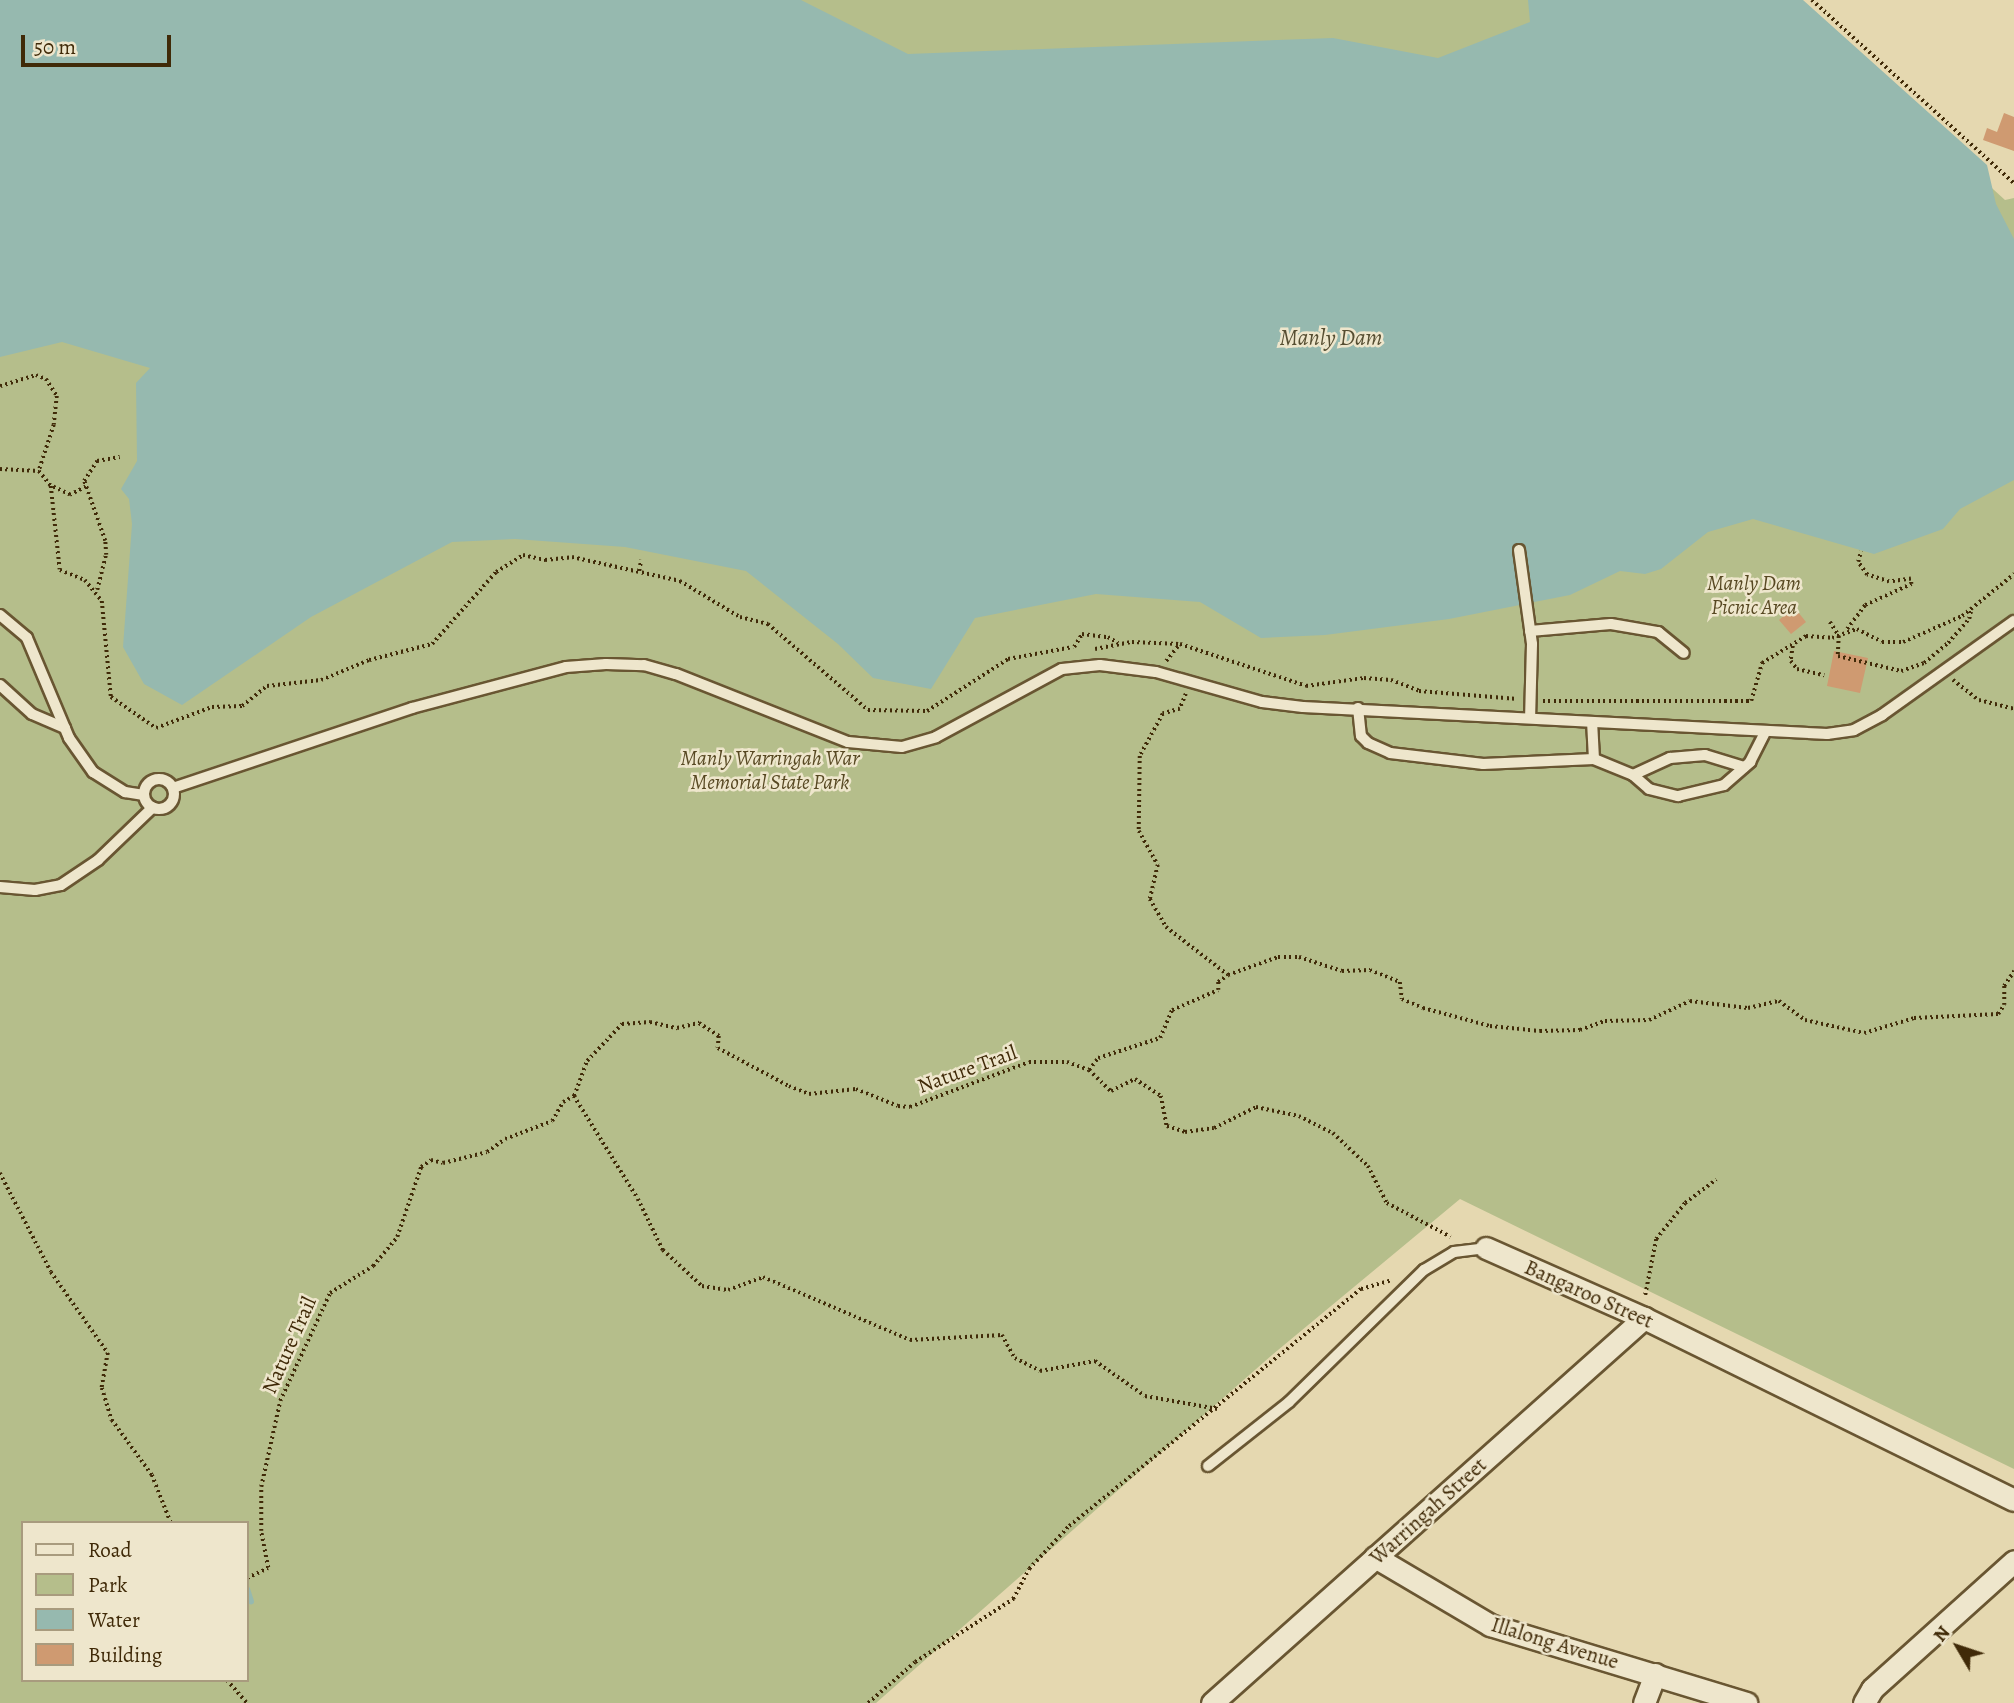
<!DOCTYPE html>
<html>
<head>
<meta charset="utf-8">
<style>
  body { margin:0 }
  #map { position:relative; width:2014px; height:1703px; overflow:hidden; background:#e5d8b0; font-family:Alegreya,serif }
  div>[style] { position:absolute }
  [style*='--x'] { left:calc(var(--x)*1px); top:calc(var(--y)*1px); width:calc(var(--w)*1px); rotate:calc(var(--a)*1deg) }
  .green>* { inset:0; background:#b5be8b }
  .water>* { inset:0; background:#96b9af }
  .stream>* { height:6px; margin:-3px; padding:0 3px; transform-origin:3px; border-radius:3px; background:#96b9af }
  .building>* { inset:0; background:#cf9a71 }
  .path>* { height:3.5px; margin-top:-1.75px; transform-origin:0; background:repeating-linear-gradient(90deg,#402a08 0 2px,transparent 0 5.5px) }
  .roads { filter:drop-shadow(2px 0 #695632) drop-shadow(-2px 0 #695632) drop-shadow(0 2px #695632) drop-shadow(0 -2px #695632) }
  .service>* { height:10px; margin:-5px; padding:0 5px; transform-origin:5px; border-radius:5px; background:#eee6cc }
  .service>.ring { margin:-5px; padding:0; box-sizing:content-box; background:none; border:10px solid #eee6cc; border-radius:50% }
  .minor>* { height:21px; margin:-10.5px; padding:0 10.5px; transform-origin:10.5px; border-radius:10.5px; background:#eee6cc }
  span { translate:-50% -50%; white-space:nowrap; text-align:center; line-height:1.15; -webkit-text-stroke:5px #eee6cc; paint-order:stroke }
  .park-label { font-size:21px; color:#574822; font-style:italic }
  .street-label { font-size:21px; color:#402a08 }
  .water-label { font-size:23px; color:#564e32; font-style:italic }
  .legend { position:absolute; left:21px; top:1521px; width:228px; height:161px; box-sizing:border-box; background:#eee6cc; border:2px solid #a89b7e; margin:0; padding:9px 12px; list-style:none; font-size:21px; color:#402a08 }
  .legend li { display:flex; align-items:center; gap:14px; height:35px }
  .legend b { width:35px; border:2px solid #a89b7e }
  .north { position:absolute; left:1923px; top:1612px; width:70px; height:70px; -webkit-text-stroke:5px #eee6cc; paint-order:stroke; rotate:309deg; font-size:19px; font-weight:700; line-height:28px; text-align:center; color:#402a08 }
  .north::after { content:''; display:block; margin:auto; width:24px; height:32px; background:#402a08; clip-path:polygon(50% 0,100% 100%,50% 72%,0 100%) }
  .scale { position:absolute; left:21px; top:35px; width:150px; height:32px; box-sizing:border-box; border:4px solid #402a08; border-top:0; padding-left:9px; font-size:21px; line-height:24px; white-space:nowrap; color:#402a08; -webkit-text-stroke:5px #eee6cc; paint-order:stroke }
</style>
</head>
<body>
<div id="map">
  <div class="green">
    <i style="clip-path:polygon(evenodd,0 0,1786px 0,2005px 200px,2014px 198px,2014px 1469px,1460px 1199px,1272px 1355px,876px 1703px,0 1703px,0 0,23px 1523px,247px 1523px,247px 1680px,23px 1680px,23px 1523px)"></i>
  </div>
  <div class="water">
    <i style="clip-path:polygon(0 0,801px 0,908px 54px,1333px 38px,1438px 58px,1530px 22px,1528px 0,1803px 0,1987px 165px,1996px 204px,2014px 239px,2014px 480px,1960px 509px,1943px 529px,1874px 554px,1753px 519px,1708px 532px,1661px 569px,1645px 574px,1620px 571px,1570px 595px,1449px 619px,1325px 635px,1261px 638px,1200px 602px,1096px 594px,975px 618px,931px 689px,873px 678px,838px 644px,746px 571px,625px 547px,515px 539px,452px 542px,311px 617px,182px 705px,144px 684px,123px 647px,132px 524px,129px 499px,121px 489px,137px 461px,136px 383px,150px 368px,62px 342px,0 357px)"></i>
  </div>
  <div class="stream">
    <i style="--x:247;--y:1589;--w:13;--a:72"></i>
  </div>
  <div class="building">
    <i style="clip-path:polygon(2004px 113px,2014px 117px,2014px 151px,1983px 140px,1987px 128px,1997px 132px)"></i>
    <i style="clip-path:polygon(1794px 607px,1806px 622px,1791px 634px,1779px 620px)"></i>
    <i style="clip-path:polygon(1834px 651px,1868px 658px,1860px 693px,1827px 686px)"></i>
  </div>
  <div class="path">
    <i style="--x:1812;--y:0;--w:273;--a:42.2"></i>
    <i style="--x:0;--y:386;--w:38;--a:-17"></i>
    <i style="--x:36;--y:375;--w:11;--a:22"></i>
    <i style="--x:46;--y:379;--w:20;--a:57"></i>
    <i style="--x:57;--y:396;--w:29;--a:96"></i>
    <i style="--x:54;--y:425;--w:48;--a:108.1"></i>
    <i style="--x:39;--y:471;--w:19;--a:51"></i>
    <i style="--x:0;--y:469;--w:39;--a:3"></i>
    <i style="--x:86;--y:487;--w:18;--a:153"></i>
    <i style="--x:70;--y:495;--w:21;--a:-155"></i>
    <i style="--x:51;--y:486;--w:84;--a:83.9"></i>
    <i style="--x:60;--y:570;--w:27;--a:22"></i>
    <i style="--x:85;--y:580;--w:27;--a:51"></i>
    <i style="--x:102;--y:601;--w:96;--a:84.6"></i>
    <i style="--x:111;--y:697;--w:55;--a:34.6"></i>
    <i style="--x:156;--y:728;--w:60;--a:-20.6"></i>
    <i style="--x:212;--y:707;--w:30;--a:-2"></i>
    <i style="--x:242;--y:706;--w:32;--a:-39"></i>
    <i style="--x:267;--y:686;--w:54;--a:-6.3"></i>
    <i style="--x:321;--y:680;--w:52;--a:-22.6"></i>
    <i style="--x:369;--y:660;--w:65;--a:-14.3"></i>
    <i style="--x:432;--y:644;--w:96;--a:-48.4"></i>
    <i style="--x:496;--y:572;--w:32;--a:-32"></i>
    <i style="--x:523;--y:555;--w:23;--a:13"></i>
    <i style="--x:545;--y:560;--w:27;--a:-6"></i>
    <i style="--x:572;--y:557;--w:111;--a:12.5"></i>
    <i style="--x:680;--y:581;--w:70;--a:31"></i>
    <i style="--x:740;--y:617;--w:29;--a:14"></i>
    <i style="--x:768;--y:624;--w:132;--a:40.7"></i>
    <i style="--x:868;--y:710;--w:59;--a:1"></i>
    <i style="--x:927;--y:711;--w:96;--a:-32.7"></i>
    <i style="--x:1008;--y:659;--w:66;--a:-10.5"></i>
    <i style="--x:639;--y:571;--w:11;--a:-80"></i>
    <i style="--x:97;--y:590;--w:36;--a:-76"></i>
    <i style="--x:106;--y:555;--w:14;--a:-94"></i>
    <i style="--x:105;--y:541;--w:64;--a:-109.3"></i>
    <i style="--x:84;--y:481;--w:24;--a:-57"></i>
    <i style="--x:97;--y:461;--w:23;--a:-10"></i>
    <i style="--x:1830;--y:622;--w:17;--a:57"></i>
    <i style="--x:1839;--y:636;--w:20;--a:93"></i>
    <i style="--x:1838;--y:656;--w:65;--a:13.4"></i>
    <i style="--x:1901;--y:671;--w:24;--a:-19"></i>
    <i style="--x:1924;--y:663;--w:31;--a:-40"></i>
    <i style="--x:1948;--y:643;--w:32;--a:-49"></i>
    <i style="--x:1969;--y:619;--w:9;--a:-77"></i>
    <i style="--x:1847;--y:629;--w:30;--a:-53"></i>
    <i style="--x:1865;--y:605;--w:51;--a:-24.5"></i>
    <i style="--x:1911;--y:584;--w:5;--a:-90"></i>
    <i style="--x:1911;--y:579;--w:22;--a:172"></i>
    <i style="--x:1889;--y:582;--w:23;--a:-162"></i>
    <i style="--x:1867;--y:575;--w:16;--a:-125"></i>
    <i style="--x:1858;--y:562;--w:11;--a:-75"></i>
    <i style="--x:1793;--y:646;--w:15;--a:98"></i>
    <i style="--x:1791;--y:661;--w:10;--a:53"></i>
    <i style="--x:1797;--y:669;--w:28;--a:13"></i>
    <i style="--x:1074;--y:647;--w:15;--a:-58"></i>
    <i style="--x:1082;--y:634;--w:26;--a:7"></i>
    <i style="--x:1108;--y:637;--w:12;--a:31"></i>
    <i style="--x:1095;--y:649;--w:38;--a:-11"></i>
    <i style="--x:1132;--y:642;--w:48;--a:2.4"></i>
    <i style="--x:1166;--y:661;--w:22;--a:-51"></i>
    <i style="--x:1180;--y:644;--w:133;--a:18.4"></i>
    <i style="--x:1306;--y:686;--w:59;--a:-7.9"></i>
    <i style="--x:1364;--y:678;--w:27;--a:4"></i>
    <i style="--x:1391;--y:680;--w:30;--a:21"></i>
    <i style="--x:1419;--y:691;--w:99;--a:4.6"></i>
    <i style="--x:1953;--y:680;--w:33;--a:38"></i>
    <i style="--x:1979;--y:700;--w:36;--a:14"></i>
    <i style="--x:1186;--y:694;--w:16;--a:112"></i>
    <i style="--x:1180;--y:709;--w:18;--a:164"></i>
    <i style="--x:1163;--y:714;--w:48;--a:118.7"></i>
    <i style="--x:1140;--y:756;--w:75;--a:90.8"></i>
    <i style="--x:1139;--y:831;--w:39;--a:61"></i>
    <i style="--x:1158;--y:865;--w:35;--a:103"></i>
    <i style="--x:1150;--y:899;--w:32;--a:60"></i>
    <i style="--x:1166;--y:927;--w:78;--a:37.7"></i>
    <i style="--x:1543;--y:701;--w:208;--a:0"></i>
    <i style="--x:1751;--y:701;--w:40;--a:-74"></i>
    <i style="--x:1762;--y:663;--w:52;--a:-31.5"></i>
    <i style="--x:1806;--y:636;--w:26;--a:4"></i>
    <i style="--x:1832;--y:638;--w:27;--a:-20"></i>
    <i style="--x:1857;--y:629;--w:28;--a:27"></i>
    <i style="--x:1882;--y:642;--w:21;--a:0"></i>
    <i style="--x:1903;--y:642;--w:64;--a:-23.8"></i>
    <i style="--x:1962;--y:616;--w:67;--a:-38.9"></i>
    <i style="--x:1089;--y:1070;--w:30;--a:44"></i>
    <i style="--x:1111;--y:1091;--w:27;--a:-27"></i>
    <i style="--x:1135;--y:1079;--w:31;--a:33"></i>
    <i style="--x:1161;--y:1096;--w:31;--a:79"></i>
    <i style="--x:1167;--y:1126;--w:19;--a:18"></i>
    <i style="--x:1185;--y:1132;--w:29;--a:-8"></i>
    <i style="--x:1214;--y:1128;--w:47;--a:-26.6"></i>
    <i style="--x:1256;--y:1107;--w:44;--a:11.8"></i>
    <i style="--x:1299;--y:1116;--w:38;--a:27"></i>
    <i style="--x:1333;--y:1133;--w:48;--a:43.3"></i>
    <i style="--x:1368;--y:1166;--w:42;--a:62.8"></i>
    <i style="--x:1387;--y:1203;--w:72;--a:28"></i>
    <i style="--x:574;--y:1096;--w:121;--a:58.1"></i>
    <i style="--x:638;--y:1199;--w:57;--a:63.9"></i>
    <i style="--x:663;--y:1250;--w:53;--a:42.7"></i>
    <i style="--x:702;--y:1286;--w:26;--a:9"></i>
    <i style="--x:728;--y:1290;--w:37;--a:-20"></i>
    <i style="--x:763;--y:1277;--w:160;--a:23.2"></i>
    <i style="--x:910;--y:1340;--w:92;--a:-3.1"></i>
    <i style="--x:1002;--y:1335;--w:26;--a:61"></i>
    <i style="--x:1015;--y:1358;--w:28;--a:27"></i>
    <i style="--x:1040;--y:1371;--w:56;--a:-10.3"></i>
    <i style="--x:1095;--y:1361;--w:61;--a:35"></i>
    <i style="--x:1145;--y:1396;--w:74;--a:10.1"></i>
    <i style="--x:0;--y:1173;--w:111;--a:62.7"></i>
    <i style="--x:51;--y:1272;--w:99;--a:54.9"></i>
    <i style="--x:108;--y:1353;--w:36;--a:100"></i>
    <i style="--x:102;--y:1388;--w:34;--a:73"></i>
    <i style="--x:112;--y:1420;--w:68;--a:54"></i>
    <i style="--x:152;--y:1475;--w:52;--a:68.4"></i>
    <i style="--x:1645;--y:1295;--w:57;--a:-78.9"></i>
    <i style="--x:1656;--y:1239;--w:46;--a:-51.1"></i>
    <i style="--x:1685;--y:1203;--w:39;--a:-37"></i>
    <i style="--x:247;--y:1578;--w:23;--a:-25"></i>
    <i style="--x:268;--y:1568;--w:38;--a:-101"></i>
    <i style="--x:261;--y:1531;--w:44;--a:-90"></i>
    <i style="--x:261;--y:1487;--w:88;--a:-77.5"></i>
    <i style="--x:280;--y:1401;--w:119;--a:-65.2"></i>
    <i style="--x:330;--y:1293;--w:51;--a:-32.1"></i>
    <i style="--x:373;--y:1266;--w:38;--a:-50"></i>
    <i style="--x:397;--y:1237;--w:74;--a:-71.1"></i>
    <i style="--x:421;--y:1167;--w:12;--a:-35"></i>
    <i style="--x:431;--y:1160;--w:12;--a:14"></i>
    <i style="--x:443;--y:1163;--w:45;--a:-14"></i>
    <i style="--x:487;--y:1152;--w:22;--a:-36"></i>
    <i style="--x:505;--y:1139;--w:50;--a:-21"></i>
    <i style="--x:552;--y:1121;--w:22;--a:-60"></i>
    <i style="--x:563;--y:1102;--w:13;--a:-29"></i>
    <i style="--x:574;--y:1096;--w:37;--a:-70"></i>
    <i style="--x:587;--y:1061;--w:51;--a:-46.6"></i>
    <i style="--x:622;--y:1024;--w:28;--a:-4"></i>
    <i style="--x:650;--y:1022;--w:28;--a:13"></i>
    <i style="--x:677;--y:1028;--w:23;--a:-13"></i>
    <i style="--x:699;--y:1023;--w:24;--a:33"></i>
    <i style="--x:719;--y:1036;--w:12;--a:95"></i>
    <i style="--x:718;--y:1048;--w:81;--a:28.2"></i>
    <i style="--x:789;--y:1086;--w:22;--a:22"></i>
    <i style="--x:809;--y:1094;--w:47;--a:-6.1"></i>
    <i style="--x:856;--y:1089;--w:45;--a:22"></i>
    <i style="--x:898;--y:1106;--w:12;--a:5"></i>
    <i style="--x:910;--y:1107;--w:127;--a:-20.7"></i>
    <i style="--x:1029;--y:1062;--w:38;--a:0"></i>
    <i style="--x:1067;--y:1062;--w:23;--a:20"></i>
    <i style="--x:1089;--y:1070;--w:15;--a:-53"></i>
    <i style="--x:1098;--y:1058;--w:65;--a:-17.9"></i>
    <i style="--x:1160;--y:1038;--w:30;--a:-67"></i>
    <i style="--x:1172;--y:1010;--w:50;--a:-23.5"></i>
    <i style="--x:1218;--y:990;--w:8;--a:-90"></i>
    <i style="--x:1218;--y:982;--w:12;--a:-35"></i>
    <i style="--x:1228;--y:975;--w:53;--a:-19.8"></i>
    <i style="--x:1278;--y:957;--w:21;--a:0"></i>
    <i style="--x:1299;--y:957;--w:45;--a:18"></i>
    <i style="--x:1342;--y:971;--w:28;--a:-2"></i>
    <i style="--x:1370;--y:970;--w:32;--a:22"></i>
    <i style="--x:1400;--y:982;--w:17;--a:83"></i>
    <i style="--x:1402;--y:999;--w:23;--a:23"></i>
    <i style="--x:1423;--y:1008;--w:69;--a:15"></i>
    <i style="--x:1490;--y:1026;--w:50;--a:5.7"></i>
    <i style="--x:1540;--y:1031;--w:40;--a:-1.4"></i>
    <i style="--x:1580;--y:1030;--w:27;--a:-20"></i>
    <i style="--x:1605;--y:1021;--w:44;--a:-1.3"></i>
    <i style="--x:1649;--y:1020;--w:45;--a:-24.9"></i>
    <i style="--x:1690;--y:1001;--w:58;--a:6.9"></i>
    <i style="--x:1748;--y:1008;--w:32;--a:-13"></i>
    <i style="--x:1779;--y:1001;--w:32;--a:36"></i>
    <i style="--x:1805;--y:1020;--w:60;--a:12.4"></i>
    <i style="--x:1864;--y:1033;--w:52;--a:-16.7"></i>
    <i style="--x:1914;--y:1018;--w:84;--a:-2.7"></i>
    <i style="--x:1998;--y:1014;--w:11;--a:-56"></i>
    <i style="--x:2004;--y:1005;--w:19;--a:-90"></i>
    <i style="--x:2004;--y:986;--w:18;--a:-56"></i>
    <i style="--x:227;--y:1680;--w:30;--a:49"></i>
    <i style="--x:868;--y:1703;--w:62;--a:-41.1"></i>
    <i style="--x:915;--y:1662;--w:117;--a:-32.7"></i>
    <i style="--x:1013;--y:1599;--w:34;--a:-62"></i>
    <i style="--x:1029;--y:1569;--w:59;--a:-47.1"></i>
    <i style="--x:1069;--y:1526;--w:376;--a:-39.1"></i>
    <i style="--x:1361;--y:1289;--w:32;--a:-16"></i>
  </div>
  <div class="roads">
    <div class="service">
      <i style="--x:1519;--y:550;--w:95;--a:82.1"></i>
      <i style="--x:1532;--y:644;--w:74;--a:91.5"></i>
      <i style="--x:0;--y:615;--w:35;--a:40"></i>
      <i style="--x:27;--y:638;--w:108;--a:67.2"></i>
      <i style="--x:69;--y:738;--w:42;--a:54.8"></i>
      <i style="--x:93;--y:772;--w:38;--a:32"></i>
      <i style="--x:125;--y:792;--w:19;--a:9"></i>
      <i style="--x:1530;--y:631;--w:81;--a:-4.9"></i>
      <i style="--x:1611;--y:624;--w:48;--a:9.7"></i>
      <i style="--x:1658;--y:632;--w:33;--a:39"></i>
      <i style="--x:0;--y:685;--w:43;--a:42.2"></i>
      <i style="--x:32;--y:714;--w:36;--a:23"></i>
      <i style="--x:1358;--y:708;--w:28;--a:84"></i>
      <i style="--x:1361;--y:736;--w:10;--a:45"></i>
      <i style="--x:1368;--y:743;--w:24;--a:24"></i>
      <i style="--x:1390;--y:753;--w:94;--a:6.7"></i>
      <i style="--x:1483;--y:764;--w:111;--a:-2.6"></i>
      <i style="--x:1594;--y:759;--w:36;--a:-93"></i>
      <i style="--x:1594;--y:759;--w:42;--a:22.3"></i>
      <i style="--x:1633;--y:775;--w:21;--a:41"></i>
      <i style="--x:1649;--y:789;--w:30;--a:14"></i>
      <i style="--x:1678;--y:796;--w:47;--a:-13.4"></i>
      <i style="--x:1724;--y:785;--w:35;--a:-41"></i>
      <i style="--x:1750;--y:762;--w:33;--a:-63"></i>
      <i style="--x:1633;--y:775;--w:41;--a:-24.7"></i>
      <i style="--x:1670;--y:758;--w:35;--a:-5"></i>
      <i style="--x:1705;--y:755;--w:41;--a:17.1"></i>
      <i class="ring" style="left:144px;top:779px;width:20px;height:20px"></i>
      <i style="--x:173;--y:788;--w:252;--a:-18.5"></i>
      <i style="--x:412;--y:708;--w:159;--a:-14.9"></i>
      <i style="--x:566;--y:667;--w:40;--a:-4.3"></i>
      <i style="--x:606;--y:664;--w:38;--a:2"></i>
      <i style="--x:644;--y:665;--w:33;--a:16"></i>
      <i style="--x:676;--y:674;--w:185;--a:21.6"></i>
      <i style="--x:848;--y:742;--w:54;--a:5.3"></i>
      <i style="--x:902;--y:747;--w:35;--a:-16"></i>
      <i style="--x:936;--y:737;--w:143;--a:-28.4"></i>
      <i style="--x:1062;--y:669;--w:38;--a:-6"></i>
      <i style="--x:1100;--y:665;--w:56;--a:7.1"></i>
      <i style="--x:1156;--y:672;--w:110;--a:15.8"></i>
      <i style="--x:1262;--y:702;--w:41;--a:7"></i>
      <i style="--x:1303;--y:707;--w:525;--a:2.95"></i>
      <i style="--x:1827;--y:734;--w:27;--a:-8"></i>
      <i style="--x:1854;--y:730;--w:32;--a:-28"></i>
      <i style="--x:1882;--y:715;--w:162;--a:-35.5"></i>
      <i style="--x:0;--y:887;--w:35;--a:5"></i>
      <i style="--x:35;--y:890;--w:26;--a:-11"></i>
      <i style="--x:61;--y:885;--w:45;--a:-34"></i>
      <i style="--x:98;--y:860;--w:76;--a:-43.9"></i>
      <i style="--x:1208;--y:1466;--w:103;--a:-38.3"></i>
      <i style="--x:1289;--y:1402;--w:189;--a:-44.4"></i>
      <i style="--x:1424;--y:1270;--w:35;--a:-31"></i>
      <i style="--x:1454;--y:1252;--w:32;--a:-7"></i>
    </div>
    <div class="minor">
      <i style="--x:1486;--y:1248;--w:173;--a:23.9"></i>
      <i style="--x:1644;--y:1318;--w:412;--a:26.2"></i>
      <i style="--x:1375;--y:1557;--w:134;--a:30.6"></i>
      <i style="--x:1490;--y:1625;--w:268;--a:16.9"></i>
      <i style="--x:1212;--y:1703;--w:579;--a:-41.71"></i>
      <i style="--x:1644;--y:1703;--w:31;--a:-69"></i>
      <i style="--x:1864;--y:1703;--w:16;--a:-60"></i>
      <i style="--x:1872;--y:1689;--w:191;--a:-42"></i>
    </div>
  </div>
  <div class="park-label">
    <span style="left:1754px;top:595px">Manly Dam<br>Picnic Area</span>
    <span style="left:770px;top:770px">Manly Warringah War<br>Memorial State Park</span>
  </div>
  <div class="street-label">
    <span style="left:967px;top:1069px;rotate:-20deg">Nature Trail</span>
    <span style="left:1589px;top:1294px;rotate:24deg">Bangaroo Street</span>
    <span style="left:289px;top:1345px;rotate:-66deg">Nature Trail</span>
    <span style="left:1428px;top:1511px;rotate:-42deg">Warringah Street</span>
    <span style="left:1555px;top:1643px;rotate:17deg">Illalong Avenue</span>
  </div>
  <div class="water-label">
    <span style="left:1331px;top:338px">Manly Dam</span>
  </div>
  <ul class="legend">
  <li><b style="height:9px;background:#eee6cc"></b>Road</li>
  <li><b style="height:19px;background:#b5be8b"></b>Park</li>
  <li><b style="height:19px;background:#96b9af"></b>Water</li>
  <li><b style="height:19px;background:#cf9a71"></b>Building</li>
  </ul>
  <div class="north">N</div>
  <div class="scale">50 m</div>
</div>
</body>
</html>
